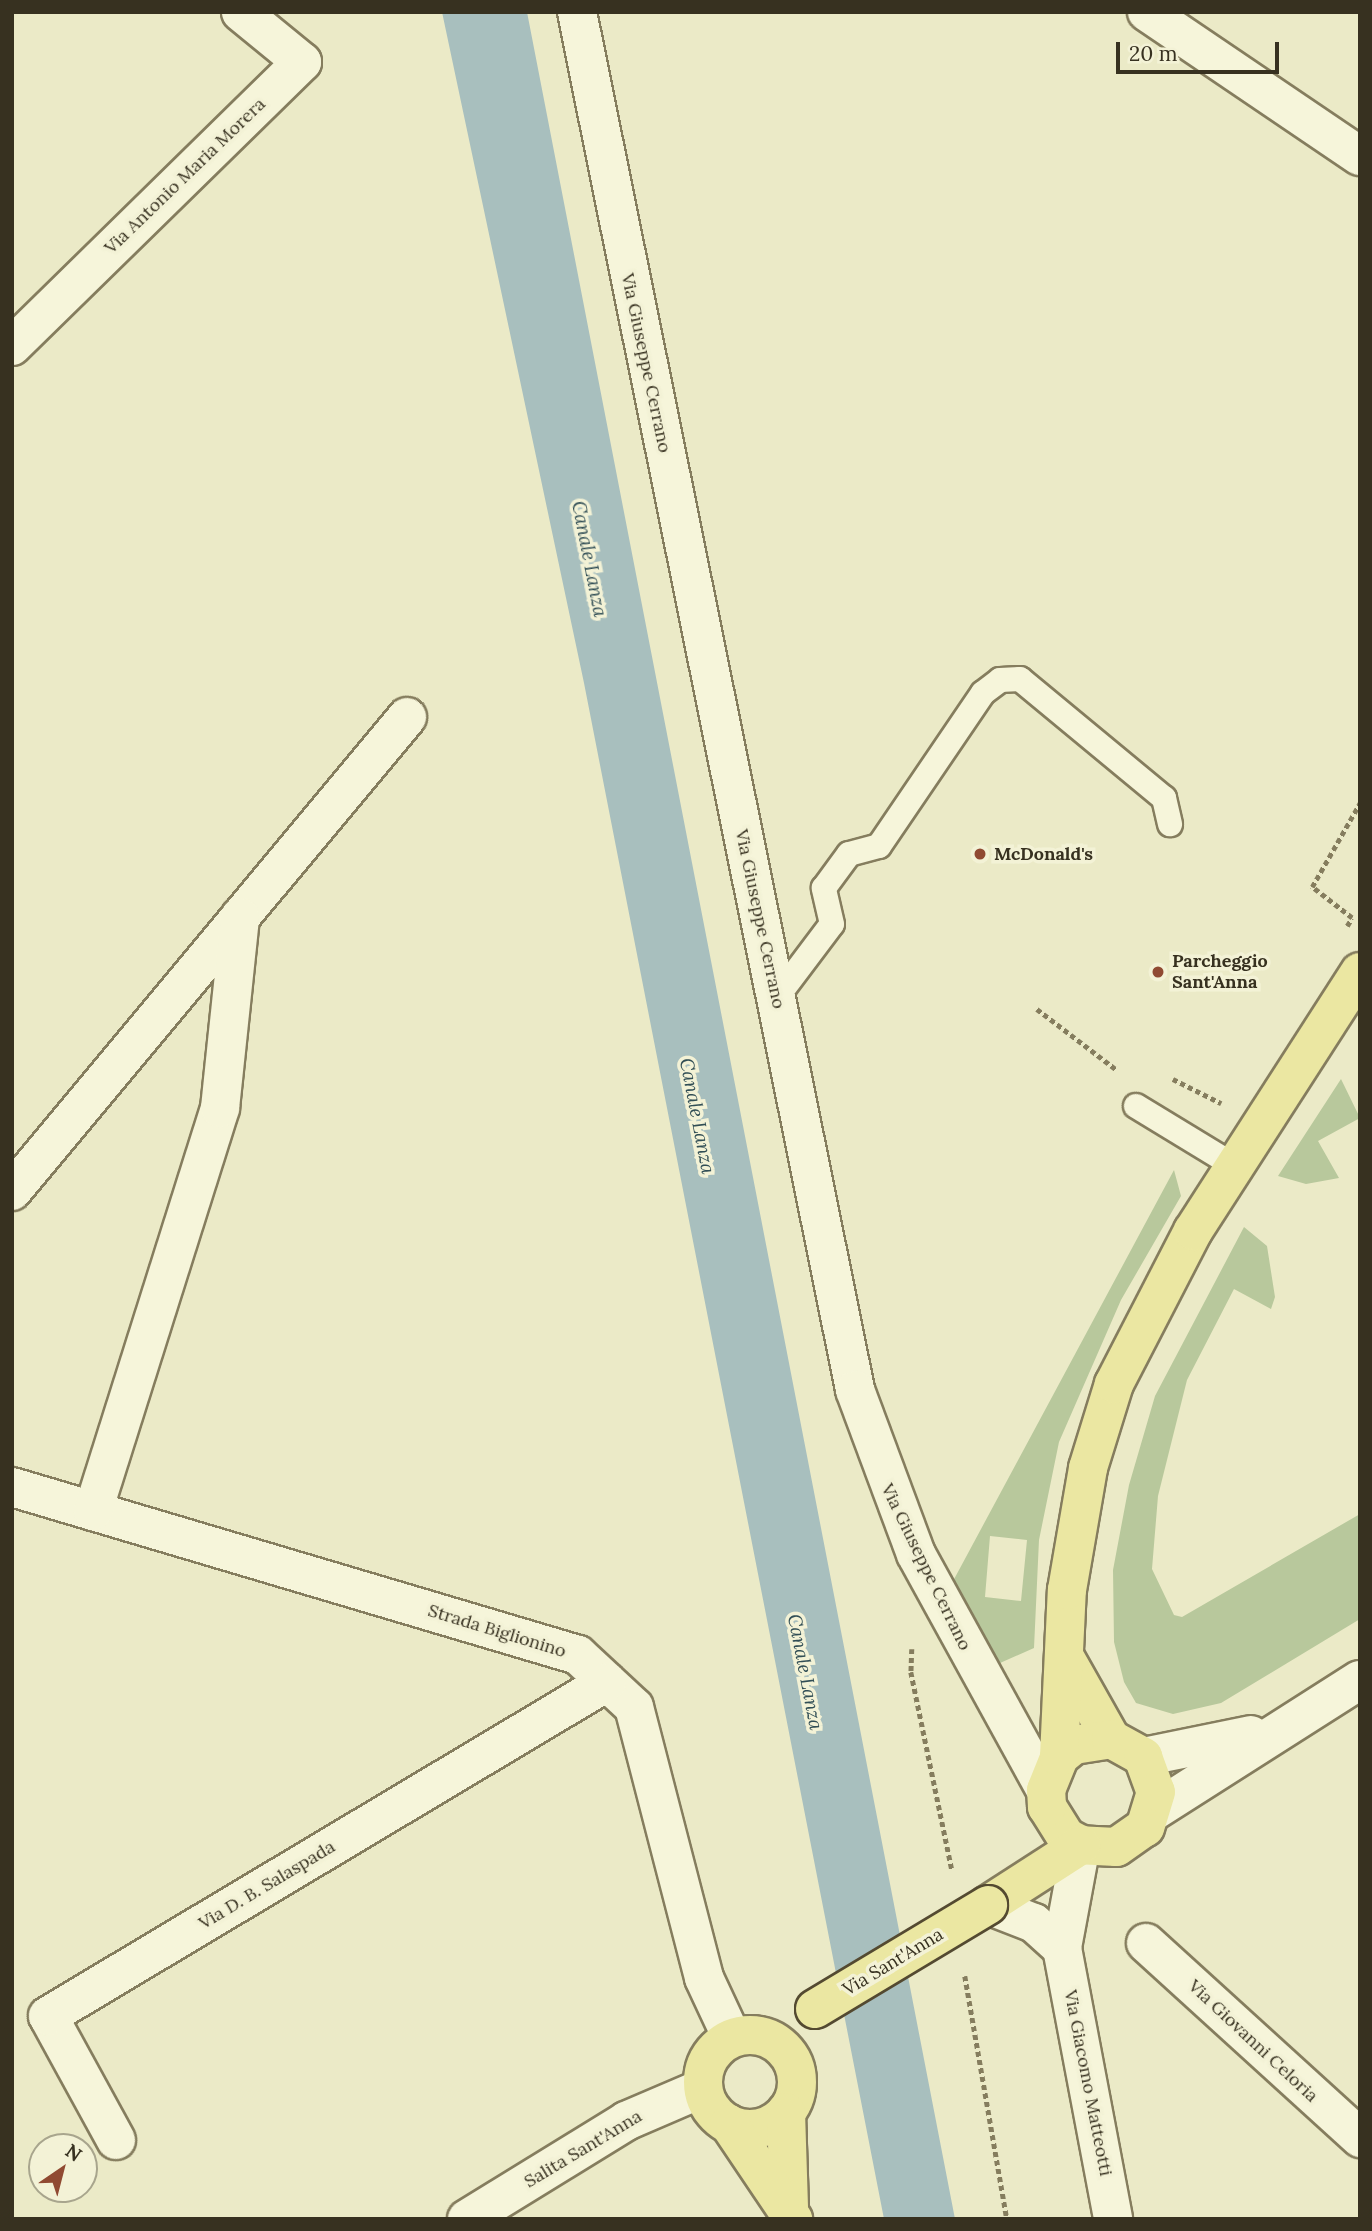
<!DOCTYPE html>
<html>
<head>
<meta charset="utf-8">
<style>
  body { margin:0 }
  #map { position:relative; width:1372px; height:2231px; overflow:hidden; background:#ebeac7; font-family:Lora,serif }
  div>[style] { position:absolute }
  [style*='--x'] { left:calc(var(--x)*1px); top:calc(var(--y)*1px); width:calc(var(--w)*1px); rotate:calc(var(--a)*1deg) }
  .green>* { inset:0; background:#b8c89c }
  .water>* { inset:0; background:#a8bfbe }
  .path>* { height:4.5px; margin-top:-2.25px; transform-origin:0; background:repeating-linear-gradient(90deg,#857d5e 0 5px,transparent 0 8.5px) }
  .roads { filter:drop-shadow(2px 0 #857d5e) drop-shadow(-2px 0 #857d5e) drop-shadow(0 2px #857d5e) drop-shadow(0 -2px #857d5e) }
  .lane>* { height:24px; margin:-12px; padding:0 12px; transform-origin:12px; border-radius:12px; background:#f6f5da }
  .street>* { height:38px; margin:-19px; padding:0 19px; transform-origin:19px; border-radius:19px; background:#f6f5da }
  .secondary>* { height:38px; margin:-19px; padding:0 19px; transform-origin:19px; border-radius:19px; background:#f6f5da }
  .primary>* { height:38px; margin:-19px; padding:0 19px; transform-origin:19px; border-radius:19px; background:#ebe7a2 }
  .primary>.ring { margin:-19px; padding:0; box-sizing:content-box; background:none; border:38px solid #ebe7a2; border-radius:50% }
  .bridges { filter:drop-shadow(2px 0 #544a31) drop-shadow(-2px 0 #544a31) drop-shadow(0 2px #544a31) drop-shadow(0 -2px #544a31) }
  .primary-bridge>* { height:38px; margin:-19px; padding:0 19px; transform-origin:19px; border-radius:19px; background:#ebe7a2 }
  .dots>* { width:19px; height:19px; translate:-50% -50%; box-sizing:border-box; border:4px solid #f3f2d6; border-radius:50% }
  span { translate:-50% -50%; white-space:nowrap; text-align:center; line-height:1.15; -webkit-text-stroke:7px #f3f2d6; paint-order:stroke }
  .street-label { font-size:18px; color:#373120 }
  .poi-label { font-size:18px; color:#373120; font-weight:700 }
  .left { translate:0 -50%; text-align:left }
  .water-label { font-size:19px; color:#314e55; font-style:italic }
  .frame { position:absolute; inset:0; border:14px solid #373120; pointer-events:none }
  .north { position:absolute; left:28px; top:2133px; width:70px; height:70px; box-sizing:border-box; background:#f3f2d6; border:2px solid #a8a58d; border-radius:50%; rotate:35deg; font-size:19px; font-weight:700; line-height:28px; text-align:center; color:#373120 }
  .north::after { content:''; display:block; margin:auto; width:24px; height:32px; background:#904a32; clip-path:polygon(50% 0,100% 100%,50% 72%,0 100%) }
  .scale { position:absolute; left:1116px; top:42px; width:163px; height:32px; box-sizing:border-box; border:4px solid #373120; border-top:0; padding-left:9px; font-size:21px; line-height:24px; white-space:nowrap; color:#373120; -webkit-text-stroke:5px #f3f2d6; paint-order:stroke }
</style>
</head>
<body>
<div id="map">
  <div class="green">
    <i style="clip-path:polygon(1341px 1079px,1360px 1118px,1318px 1141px,1339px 1178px,1306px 1184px,1278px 1176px)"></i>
    <i style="clip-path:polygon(evenodd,1174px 1170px,1181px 1196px,1121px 1300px,1059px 1442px,1039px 1540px,1034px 1648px,1000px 1663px,952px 1583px,1174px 1170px,990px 1536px,1027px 1540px,1021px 1601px,985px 1597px,990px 1536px)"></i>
    <i style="clip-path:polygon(1244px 1227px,1267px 1246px,1275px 1297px,1271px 1309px,1234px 1289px,1187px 1380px,1158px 1496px,1152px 1569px,1174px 1615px,1182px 1617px,1360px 1514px,1360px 1619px,1221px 1703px,1173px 1714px,1136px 1703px,1124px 1682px,1114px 1642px,1113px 1570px,1129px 1485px,1155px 1396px)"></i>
  </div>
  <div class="water">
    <i style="clip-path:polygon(442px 12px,527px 12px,955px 2219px,884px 2219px,584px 683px)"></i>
  </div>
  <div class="path">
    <i style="--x:1347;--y:926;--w:9;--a:-58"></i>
    <i style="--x:1352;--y:918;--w:51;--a:-142.2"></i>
    <i style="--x:1312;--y:887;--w:97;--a:-60.3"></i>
    <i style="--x:1037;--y:1009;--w:101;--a:37.3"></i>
    <i style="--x:1173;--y:1079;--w:54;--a:26.6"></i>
    <i style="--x:912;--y:1649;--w:23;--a:92"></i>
    <i style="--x:911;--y:1672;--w:202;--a:78.3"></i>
    <i style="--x:965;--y:1976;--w:247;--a:80.2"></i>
  </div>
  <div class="roads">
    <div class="lane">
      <i style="--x:777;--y:997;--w:91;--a:-53"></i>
      <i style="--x:832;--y:924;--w:37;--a:-103"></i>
      <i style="--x:824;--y:888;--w:42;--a:-53.7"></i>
      <i style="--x:849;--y:854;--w:31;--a:-15"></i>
      <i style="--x:879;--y:846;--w:185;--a:-55.8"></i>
      <i style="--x:983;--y:693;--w:21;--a:-37"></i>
      <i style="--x:1000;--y:680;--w:20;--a:-3"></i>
      <i style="--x:1020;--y:679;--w:187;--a:39.6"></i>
      <i style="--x:1164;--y:798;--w:27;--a:77"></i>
      <i style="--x:1136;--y:1106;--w:114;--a:31.3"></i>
    </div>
    <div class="street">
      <i style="--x:577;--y:12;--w:1406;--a:78.59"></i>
      <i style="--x:855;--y:1390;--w:175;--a:69.6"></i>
      <i style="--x:916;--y:1554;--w:269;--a:61.2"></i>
      <i style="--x:1147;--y:12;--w:257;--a:34.1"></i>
      <i style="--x:12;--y:346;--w:406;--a:-44.4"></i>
      <i style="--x:302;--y:62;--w:79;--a:-140.7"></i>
      <i style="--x:12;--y:1191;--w:617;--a:-50.19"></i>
      <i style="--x:12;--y:1487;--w:590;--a:16.53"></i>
      <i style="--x:578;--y:1655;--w:76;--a:42.9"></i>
      <i style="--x:634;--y:1707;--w:280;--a:75.5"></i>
      <i style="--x:704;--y:1978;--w:66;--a:65"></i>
      <i style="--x:93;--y:1511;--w:423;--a:-72.5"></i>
      <i style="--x:220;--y:1108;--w:192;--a:-84"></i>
      <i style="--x:1081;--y:1845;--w:105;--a:100.5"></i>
      <i style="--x:1062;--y:1948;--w:276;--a:79.3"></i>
      <i style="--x:988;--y:1905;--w:49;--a:21.4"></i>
      <i style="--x:1034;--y:1923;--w:38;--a:42"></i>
      <i style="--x:1146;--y:1943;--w:290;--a:42.3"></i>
      <i style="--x:116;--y:2140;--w:141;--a:-118.7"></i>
      <i style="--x:48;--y:2016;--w:651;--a:-30.86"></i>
    </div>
    <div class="secondary">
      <i style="--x:1143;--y:1757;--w:110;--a:-11.5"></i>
      <i style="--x:1154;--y:1811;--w:244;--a:-32.5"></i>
      <i style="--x:467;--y:2219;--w:187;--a:-31.6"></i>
      <i style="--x:626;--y:2121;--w:84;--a:-23.2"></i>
    </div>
    <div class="primary">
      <i style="--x:1067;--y:1661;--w:90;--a:60.6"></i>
      <i style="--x:1059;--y:1757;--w:19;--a:-39"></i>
      <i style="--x:1074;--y:1745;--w:37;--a:-9"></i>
      <i style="--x:1111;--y:1739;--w:37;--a:29"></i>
      <i style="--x:1143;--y:1757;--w:37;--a:70"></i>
      <i style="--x:1156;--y:1792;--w:37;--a:107"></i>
      <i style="--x:1145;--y:1827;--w:35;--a:145"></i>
      <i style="--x:1116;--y:1847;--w:35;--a:-177"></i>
      <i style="--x:1081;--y:1845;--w:17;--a:-152"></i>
      <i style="--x:1066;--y:1837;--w:36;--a:-122"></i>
      <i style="--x:1047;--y:1807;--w:17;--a:-93"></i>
      <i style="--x:1046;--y:1790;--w:35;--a:-68"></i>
      <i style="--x:1059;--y:1757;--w:167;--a:-87.3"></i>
      <i style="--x:1067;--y:1590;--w:124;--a:-80.2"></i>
      <i style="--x:1088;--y:1468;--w:88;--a:-72.8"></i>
      <i style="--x:1114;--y:1384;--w:172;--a:-62.7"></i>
      <i style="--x:1193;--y:1231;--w:308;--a:-57.2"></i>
      <i style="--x:988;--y:1905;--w:111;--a:-32.8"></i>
      <i class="ring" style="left:703px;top:2035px;width:56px;height:56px"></i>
      <i style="--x:786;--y:2112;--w:95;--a:88.2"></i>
      <i style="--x:729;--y:2124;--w:115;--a:56"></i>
    </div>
  </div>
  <div class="bridges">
    <div class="primary-bridge">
      <i style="--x:815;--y:2009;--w:202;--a:-31"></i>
    </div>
  </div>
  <div class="dots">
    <i style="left:980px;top:854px;background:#904a32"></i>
    <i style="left:1158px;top:972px;background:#904a32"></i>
  </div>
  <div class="street-label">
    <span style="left:185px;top:176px;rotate:-44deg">Via Antonio Maria Morera</span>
    <span style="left:646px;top:363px;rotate:78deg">Via Giuseppe Cerrano</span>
    <span style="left:760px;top:919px;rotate:78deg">Via Giuseppe Cerrano</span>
    <span style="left:926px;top:1567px;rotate:64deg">Via Giuseppe Cerrano</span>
    <span style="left:497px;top:1631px;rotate:17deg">Strada Biglionino</span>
    <span style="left:267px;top:1885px;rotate:-31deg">Via D. B. Salaspada</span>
    <span style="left:893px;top:1962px;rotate:-31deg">Via Sant'Anna</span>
    <span style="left:1253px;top:2041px;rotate:43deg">Via Giovanni Celoria</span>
    <span style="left:1088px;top:2083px;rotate:79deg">Via Giacomo Matteotti</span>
    <span style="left:583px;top:2149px;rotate:-31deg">Salita Sant'Anna</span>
  </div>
  <div class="poi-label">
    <span class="left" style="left:994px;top:854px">McDonald's</span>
    <span class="left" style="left:1172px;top:972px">Parcheggio<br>Sant'Anna</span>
  </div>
  <div class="water-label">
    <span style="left:589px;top:559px;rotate:79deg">Canale Lanza</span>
    <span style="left:697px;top:1116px;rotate:79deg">Canale Lanza</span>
    <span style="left:805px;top:1672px;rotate:79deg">Canale Lanza</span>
  </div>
  <div class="frame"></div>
  <div class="north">N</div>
  <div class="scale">20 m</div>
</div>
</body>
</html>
